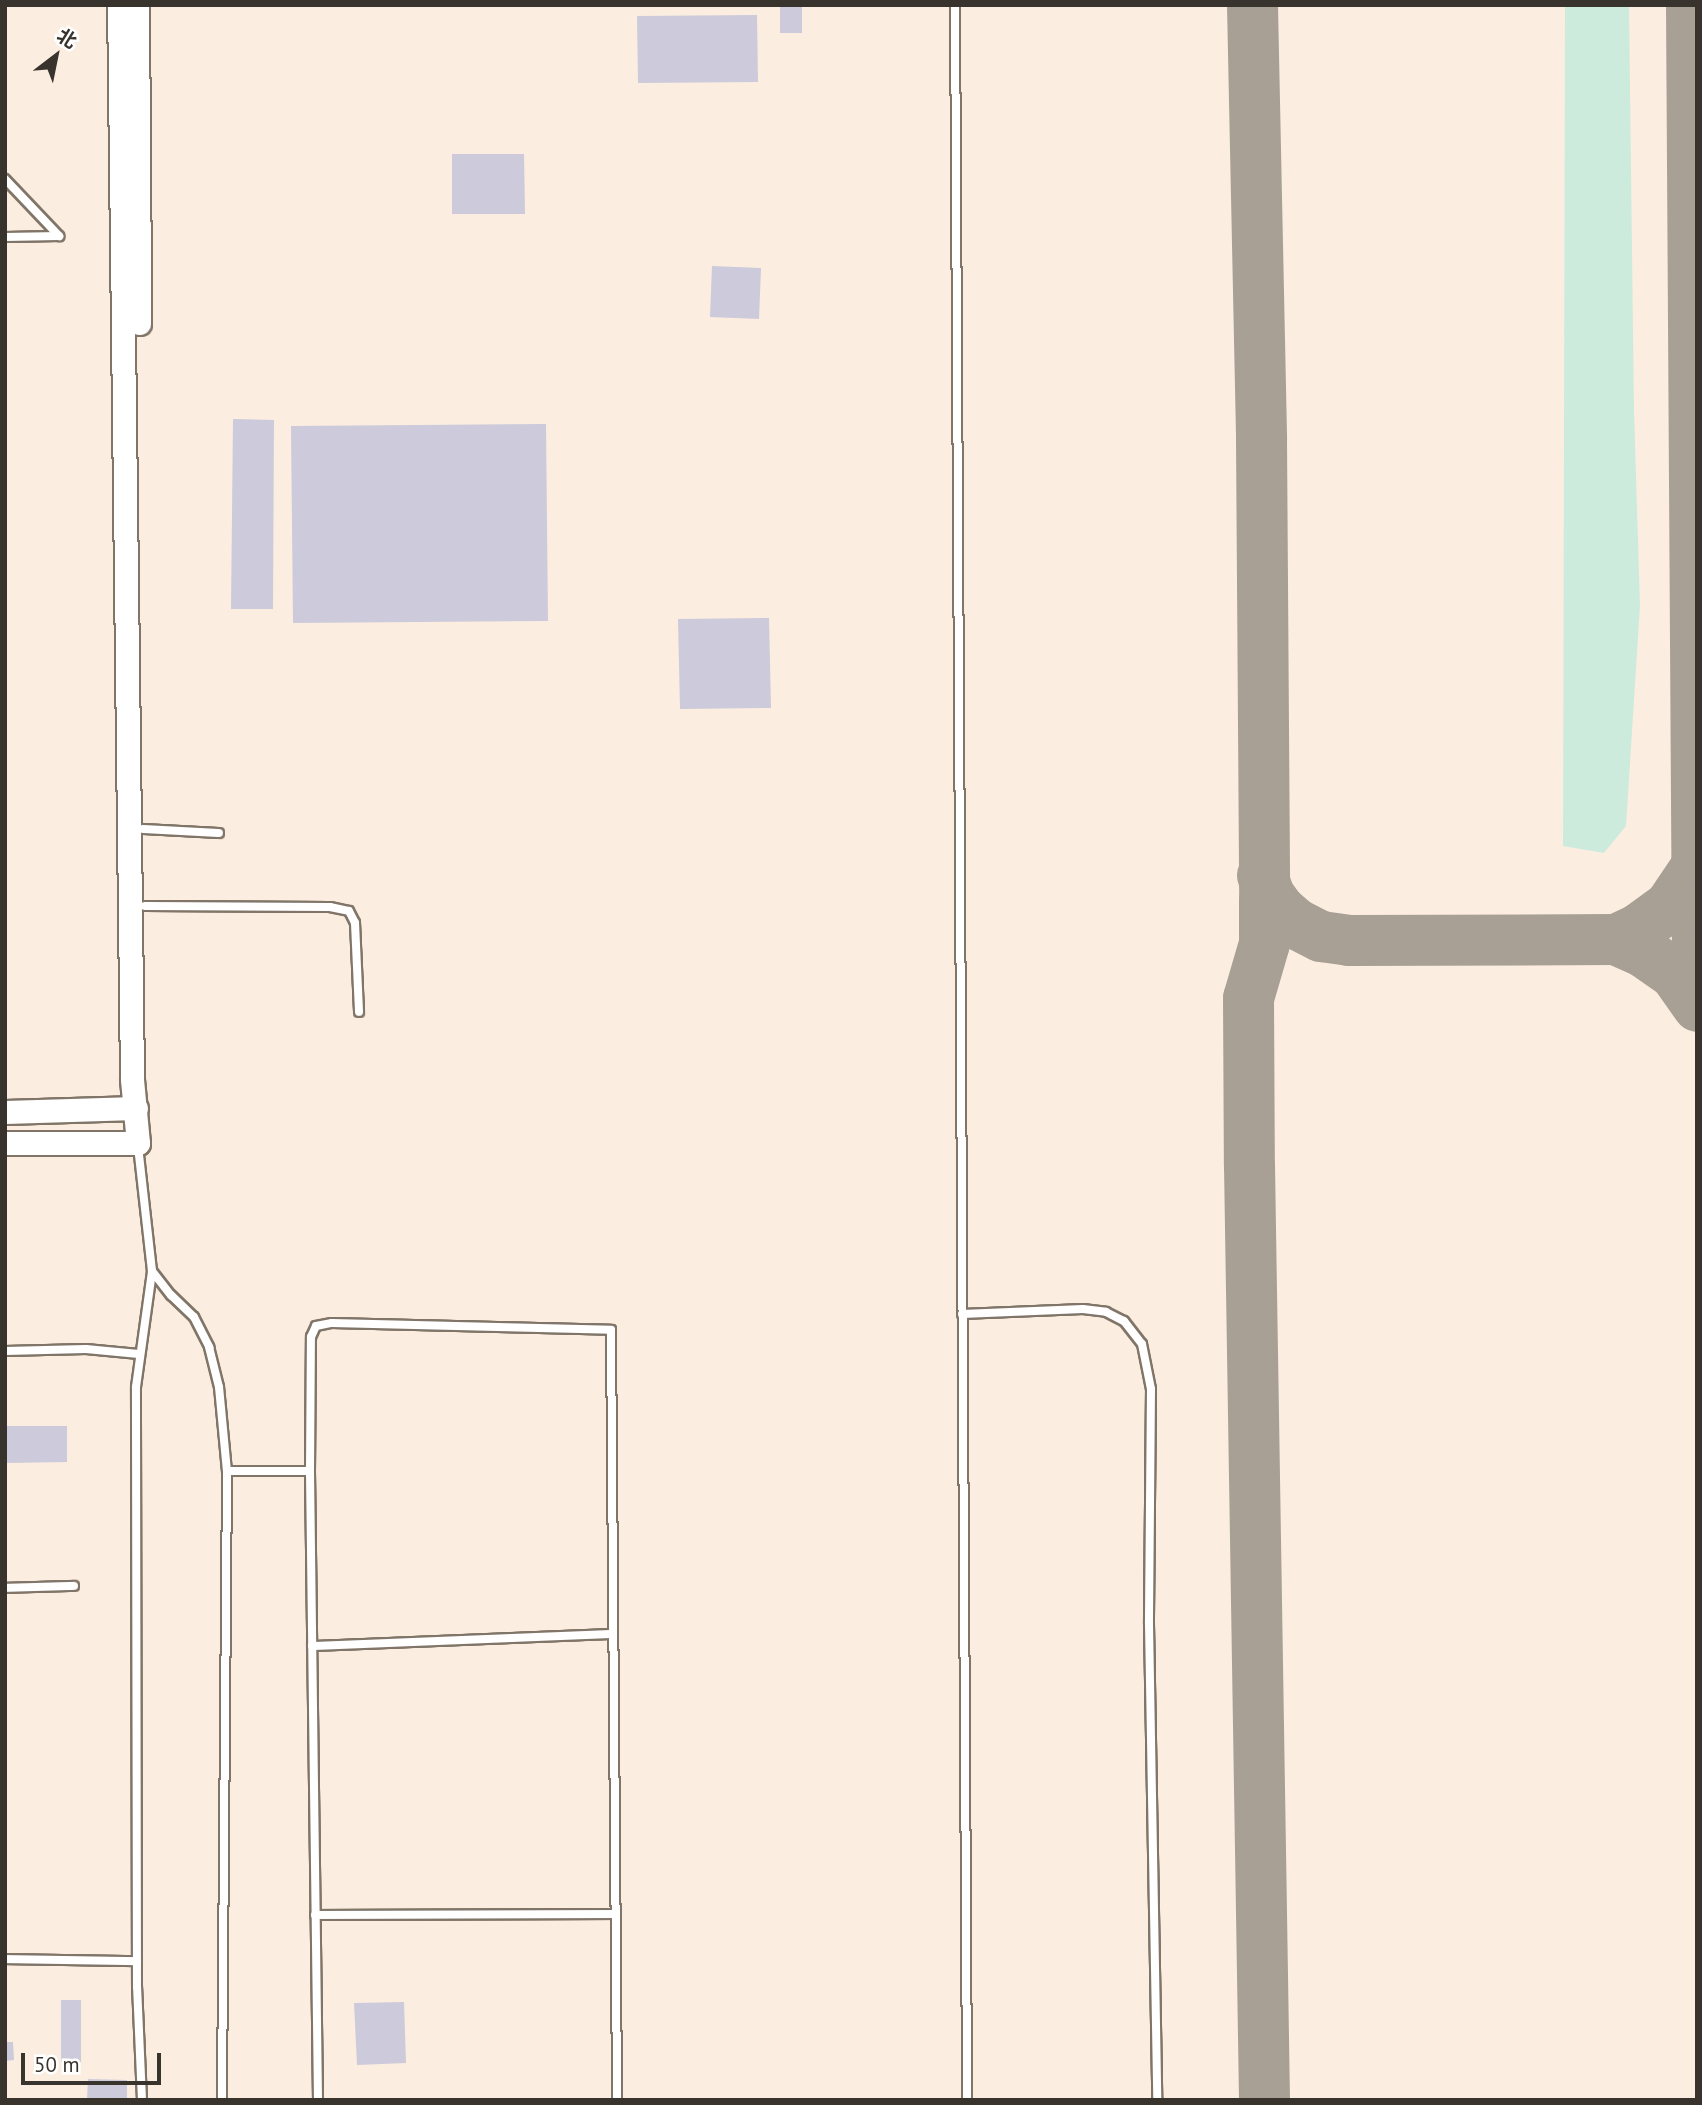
<!DOCTYPE html>
<html>
<head>
<meta charset="utf-8">
<style>
  body { margin:0 }
  #map { position:relative; width:1702px; height:2105px; overflow:hidden; background:#fbeee0; font-family:"PT Sans","Noto Sans SC",sans-serif }
  div>[style] { position:absolute }
  [style*='--x'] { left:calc(var(--x)*1px); top:calc(var(--y)*1px); width:calc(var(--w)*1px); rotate:calc(var(--a)*1deg) }
  .green>* { inset:0; background:#cdebdc }
  .taxiway>* { height:51px; margin:-25.5px; padding:0 25.5px; transform-origin:25.5px; border-radius:25.5px; background:#a9a095 }
  .building>* { inset:0; background:#cccadb }
  .roads { filter:drop-shadow(2px 0 #807568) drop-shadow(-2px 0 #807568) drop-shadow(0 2px #807568) drop-shadow(0 -2px #807568) }
  .lane>* { height:8px; margin:-4px; padding:0 4px; transform-origin:4px; border-radius:4px; background:#fff }
  .secondary>* { height:23px; margin:-11.5px; padding:0 11.5px; transform-origin:11.5px; border-radius:11.5px; background:#fff }
  span { translate:-50% -50%; white-space:nowrap; text-align:center; line-height:1.15; -webkit-text-stroke:7px #fff; paint-order:stroke }
  .frame { position:absolute; inset:0; border:7px solid #38332d; pointer-events:none }
  .north { position:absolute; left:21px; top:21px; width:70px; height:70px; -webkit-text-stroke:5px #fff; paint-order:stroke; rotate:32deg; font-size:19px; font-weight:700; line-height:28px; text-align:center; color:#38332d }
  .north::after { content:''; display:block; margin:auto; width:24px; height:32px; background:#38332d; clip-path:polygon(50% 0,100% 100%,50% 72%,0 100%) }
  .scale { position:absolute; left:21px; top:2053px; width:140px; height:32px; box-sizing:border-box; border:4px solid #38332d; border-top:0; padding-left:9px; font-size:21px; line-height:24px; white-space:nowrap; color:#38332d; -webkit-text-stroke:5px #fff; paint-order:stroke }
</style>
</head>
<body>
<div id="map">
  <div class="green">
    <i style="clip-path:polygon(1565px 5px,1629px 5px,1634px 410px,1640px 606px,1626px 826px,1604px 853px,1563px 846px)"></i>
  </div>
  <div class="taxiway">
    <i style="--x:1252;--y:5;--w:434;--a:88.8"></i>
    <i style="--x:1261;--y:439;--w:461;--a:89.6"></i>
    <i style="--x:1264;--y:900;--w:43;--a:90"></i>
    <i style="--x:1264;--y:943;--w:57;--a:106.2"></i>
    <i style="--x:1248;--y:998;--w:167;--a:89.7"></i>
    <i style="--x:1249;--y:1165;--w:935;--a:89.08"></i>
    <i style="--x:1691;--y:5;--w:965;--a:89.64"></i>
    <i style="--x:1696;--y:866;--w:48;--a:124"></i>
    <i style="--x:1669;--y:906;--w:37;--a:144"></i>
    <i style="--x:1639;--y:928;--w:26;--a:155"></i>
    <i style="--x:1615;--y:939;--w:32;--a:24"></i>
    <i style="--x:1644;--y:952;--w:38;--a:35"></i>
    <i style="--x:1675;--y:974;--w:39;--a:55"></i>
    <i style="--x:1262;--y:875;--w:21;--a:71"></i>
    <i style="--x:1269;--y:895;--w:17;--a:54"></i>
    <i style="--x:1279;--y:909;--w:21;--a:41"></i>
    <i style="--x:1295;--y:923;--w:29;--a:27"></i>
    <i style="--x:1321;--y:936;--w:27;--a:8"></i>
    <i style="--x:1348;--y:940;--w:267;--a:-0.2"></i>
  </div>
  <div class="building">
    <i style="clip-path:polygon(780px 5px,802px 5px,802px 33px,780px 33px)"></i>
    <i style="clip-path:polygon(757px 15px,758px 82px,638px 83px,637px 16px)"></i>
    <i style="clip-path:polygon(452px 154px,524px 154px,525px 214px,452px 214px)"></i>
    <i style="clip-path:polygon(712px 266px,761px 268px,759px 319px,710px 317px)"></i>
    <i style="clip-path:polygon(233px 419px,274px 420px,273px 609px,231px 609px)"></i>
    <i style="clip-path:polygon(546px 424px,548px 621px,293px 623px,291px 426px)"></i>
    <i style="clip-path:polygon(769px 618px,771px 708px,680px 709px,678px 619px)"></i>
    <i style="clip-path:polygon(5px 1426px,67px 1426px,67px 1462px,5px 1463px)"></i>
    <i style="clip-path:polygon(61px 2000px,81px 2000px,81px 2062px,61px 2062px)"></i>
    <i style="clip-path:polygon(404px 2002px,406px 2063px,357px 2065px,354px 2003px)"></i>
    <i style="clip-path:polygon(5px 2042px,13px 2042px,14px 2060px,5px 2061px)"></i>
    <i style="clip-path:polygon(88px 2079px,127px 2080px,127px 2100px,87px 2100px)"></i>
  </div>
  <div class="roads">
    <div class="lane">
      <i style="--x:955;--y:5;--w:2095;--a:89.67"></i>
      <i style="--x:5;--y:179;--w:79;--a:46.5"></i>
      <i style="--x:59;--y:236;--w:54;--a:178.9"></i>
      <i style="--x:143;--y:829;--w:76;--a:3"></i>
      <i style="--x:145;--y:906;--w:185;--a:0.3"></i>
      <i style="--x:330;--y:907;--w:19;--a:12"></i>
      <i style="--x:349;--y:911;--w:13;--a:63"></i>
      <i style="--x:355;--y:923;--w:89;--a:87.4"></i>
      <i style="--x:138;--y:1146;--w:126;--a:83.6"></i>
      <i style="--x:152;--y:1271;--w:31;--a:52"></i>
      <i style="--x:171;--y:1295;--w:32;--a:44"></i>
      <i style="--x:194;--y:1317;--w:34;--a:63"></i>
      <i style="--x:209;--y:1347;--w:41;--a:76"></i>
      <i style="--x:219;--y:1387;--w:84;--a:84.6"></i>
      <i style="--x:227;--y:1471;--w:629;--a:90.46"></i>
      <i style="--x:962;--y:1314;--w:121;--a:-2.4"></i>
      <i style="--x:1083;--y:1309;--w:23;--a:7"></i>
      <i style="--x:1106;--y:1312;--w:20;--a:27"></i>
      <i style="--x:1124;--y:1321;--w:29;--a:52"></i>
      <i style="--x:1142;--y:1344;--w:46;--a:78.7"></i>
      <i style="--x:1151;--y:1389;--w:235;--a:90.5"></i>
      <i style="--x:1149;--y:1624;--w:476;--a:89"></i>
      <i style="--x:5;--y:1351;--w:81;--a:-1.4"></i>
      <i style="--x:86;--y:1349;--w:53;--a:5.4"></i>
      <i style="--x:227;--y:1471;--w:83;--a:0"></i>
      <i style="--x:5;--y:1588;--w:69;--a:-1.7"></i>
      <i style="--x:312;--y:1646;--w:301;--a:-2.3"></i>
      <i style="--x:315;--y:1915;--w:301;--a:-0.2"></i>
      <i style="--x:5;--y:1959;--w:132;--a:0.9"></i>
      <i style="--x:142;--y:2100;--w:113;--a:-92.5"></i>
      <i style="--x:137;--y:1987;--w:600;--a:-90.1"></i>
      <i style="--x:136;--y:1387;--w:117;--a:-82.1"></i>
      <i style="--x:318;--y:2100;--w:629;--a:-90.73"></i>
      <i style="--x:310;--y:1471;--w:134;--a:-89.6"></i>
      <i style="--x:311;--y:1337;--w:12;--a:-66"></i>
      <i style="--x:316;--y:1326;--w:16;--a:-11"></i>
      <i style="--x:332;--y:1323;--w:279;--a:1.4"></i>
      <i style="--x:611;--y:1330;--w:770;--a:89.55"></i>
    </div>
    <div class="secondary">
      <i style="--x:137;--y:5;--w:318;--a:89.6"></i>
      <i style="--x:5;--y:1112;--w:131;--a:-1.7"></i>
      <i style="--x:5;--y:1143;--w:133;--a:0"></i>
      <i style="--x:138;--y:1143;--w:64;--a:-95.4"></i>
      <i style="--x:132;--y:1079;--w:1074;--a:-90.69"></i>
    </div>
  </div>
  <div class="frame"></div>
  <div class="north">北</div>
  <div class="scale">50 m</div>
</div>
</body>
</html>
